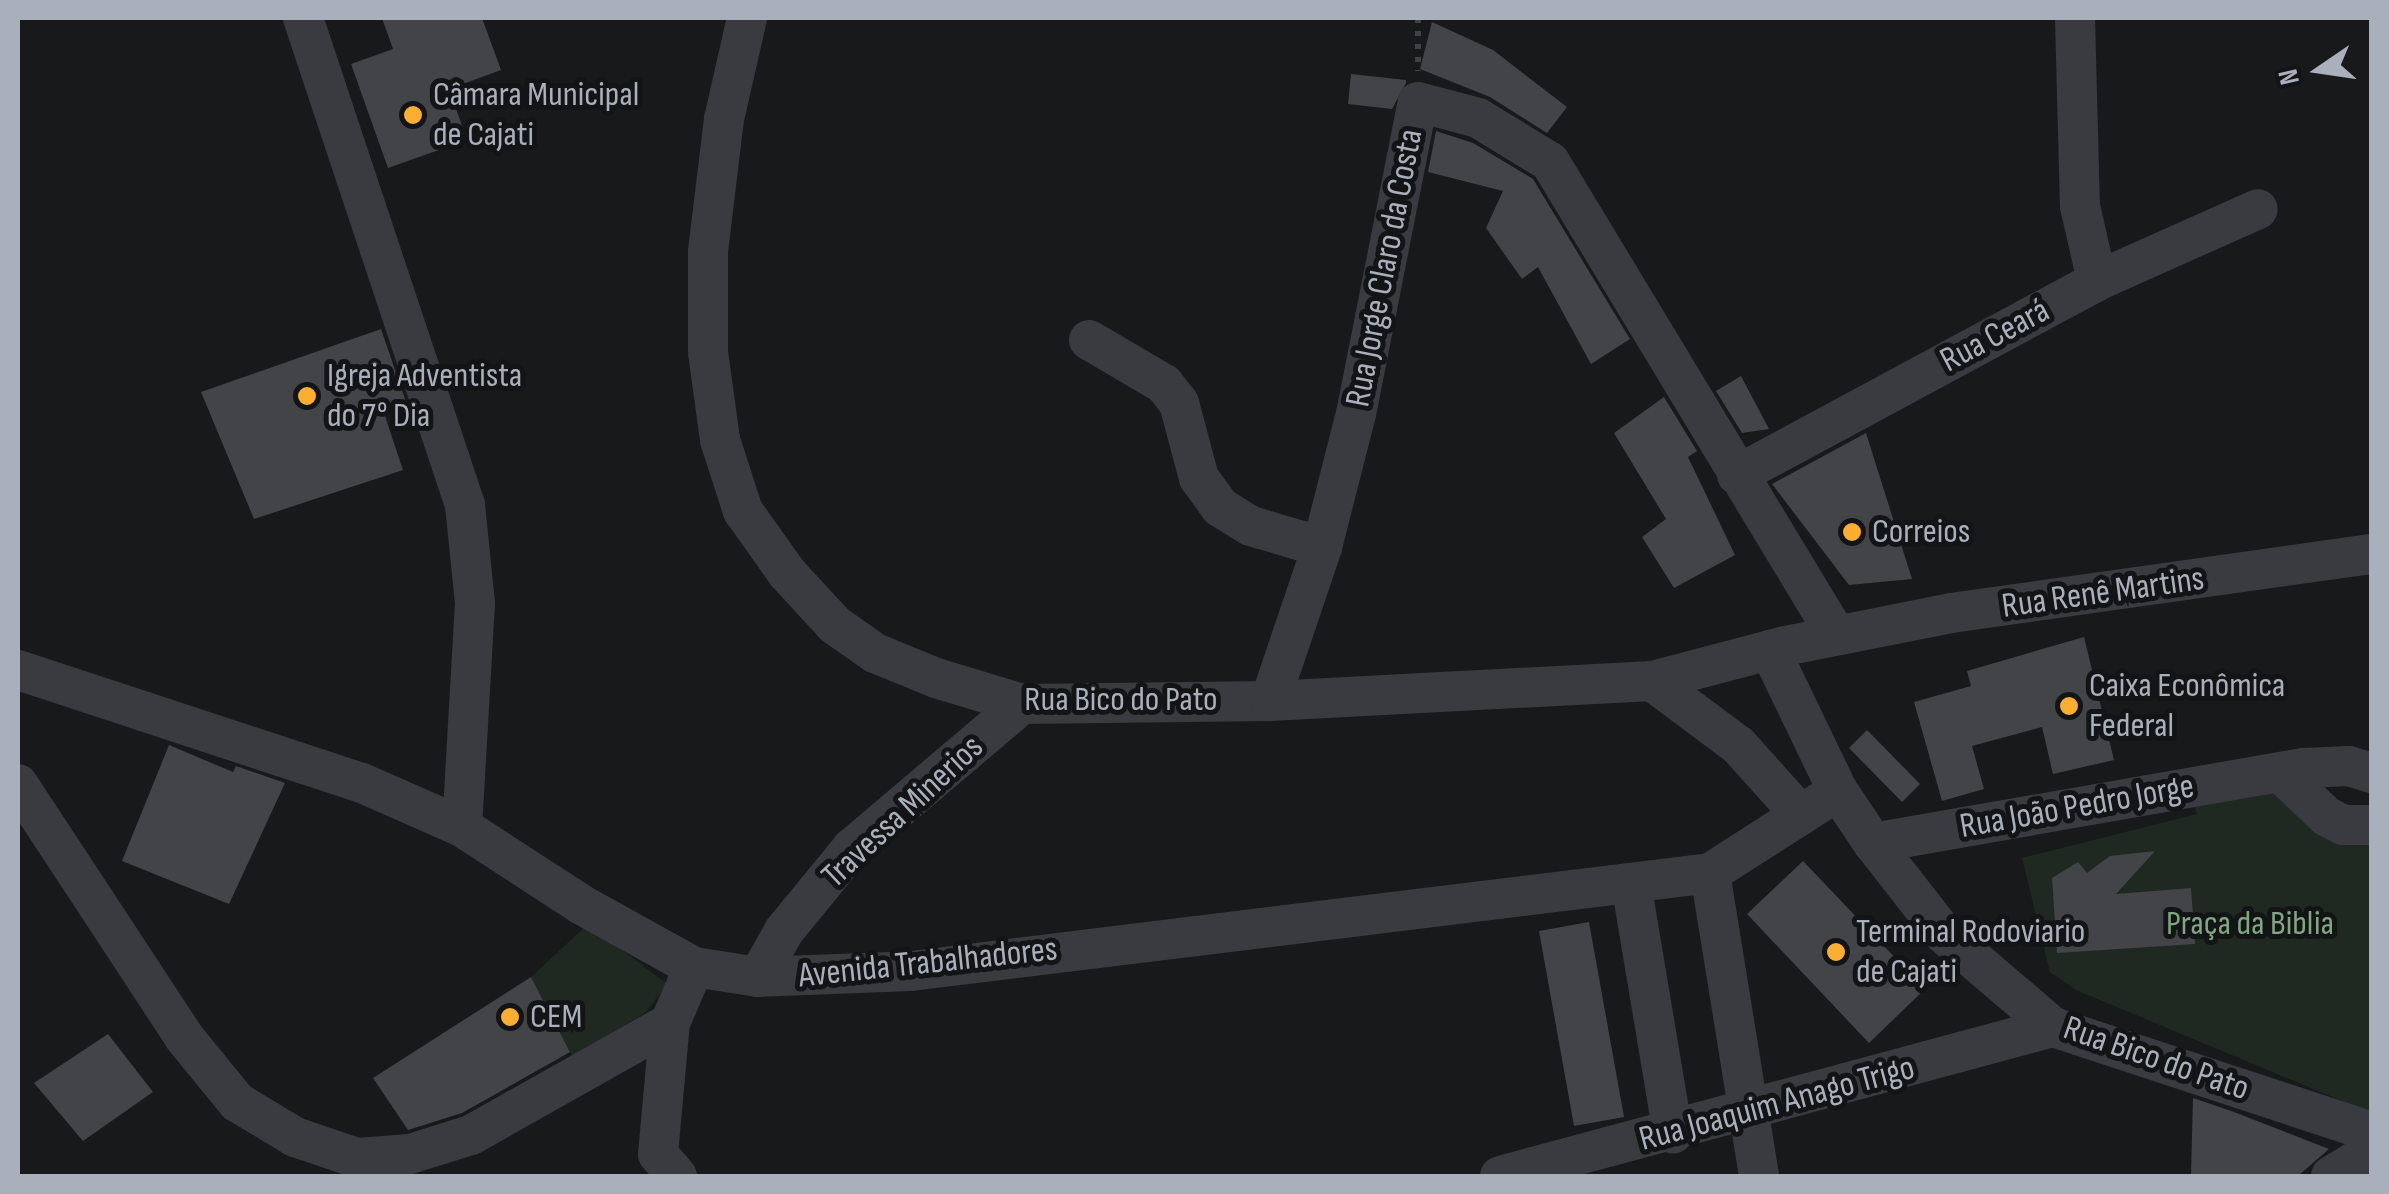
<!DOCTYPE html>
<html>
<head>
<meta charset="utf-8">
<style>
  body { margin:0 }
  #map { position:relative; width:2389px; height:1194px; overflow:hidden; background:#18191b; font-family:"Sofia Sans Condensed",sans-serif }
  div>[style] { position:absolute }
  [style*='--x'] { left:calc(var(--x)*1px); top:calc(var(--y)*1px); width:calc(var(--w)*1px); rotate:calc(var(--a)*1deg) }
  .green>* { inset:0; background:#202921 }
  .building>* { inset:0; background:#424448 }
  .path>* { height:6px; margin-top:-3px; transform-origin:0; background:repeating-linear-gradient(90deg,#3f4247 0 5px,transparent 0 13px) }
  .minor>* { height:40px; margin:-20px; padding:0 20px; transform-origin:20px; border-radius:20px; background:#393b40 }
  .dots>* { width:28px; height:28px; translate:-50% -50%; box-sizing:border-box; border:5px solid #131416; border-radius:50% }
  span { translate:-50% -50%; white-space:nowrap; text-align:center; line-height:1.15; -webkit-text-stroke:10px #131416; paint-order:stroke }
  .poi-label { font-size:35px; color:#aab0bb }
  .left { translate:0 -50%; text-align:left }
  .street-label { font-size:35px; color:#aab0bb }
  .park-label { font-size:35px; color:#80a781 }
  .frame { position:absolute; inset:0; border:20px solid #aab0bb; pointer-events:none }
  .north { position:absolute; left:2269px; top:20px; width:100px; height:100px; -webkit-text-stroke:8px #131416; paint-order:stroke; rotate:257deg; font-size:28px; font-weight:700; line-height:40px; text-align:center; color:#aab0bb }
  .north::after { content:''; display:block; margin:auto; width:35px; height:45px; background:#aab0bb; clip-path:polygon(50% 0,100% 100%,50% 72%,0 100%) }
</style>
</head>
<body>
<div id="map">
  <div class="green">
    <i style="clip-path:polygon(2283px 788px,2345px 844px,2371px 845px,2371px 1113px,2076px 990px,2050px 972px,2022px 858px,2197px 814px,2192px 798px)"></i>
    <i style="clip-path:polygon(588px 924px,667px 984px,646px 1012px,573px 1057px,531px 977px)"></i>
  </div>
  <div class="building">
    <i style="clip-path:polygon(382px 18px,482px 18px,501px 70px,449px 89px,467px 140px,388px 168px,351px 64px,393px 49px)"></i>
    <i style="clip-path:polygon(1432px 22px,1493px 50px,1567px 107px,1547px 133px,1490px 97px,1420px 69px)"></i>
    <i style="clip-path:polygon(1351px 74px,1406px 80px,1406px 83px,1392px 109px,1348px 104px)"></i>
    <i style="clip-path:polygon(1436px 131px,1473px 143px,1533px 179px,1630px 339px,1591px 364px,1538px 267px,1522px 279px,1486px 228px,1503px 191px,1428px 172px)"></i>
    <i style="clip-path:polygon(381px 329px,406px 402px,383px 410px,403px 470px,254px 519px,201px 392px)"></i>
    <i style="clip-path:polygon(1741px 376px,1769px 429px,1742px 433px,1716px 391px)"></i>
    <i style="clip-path:polygon(1664px 397px,1697px 451px,1688px 457px,1735px 555px,1674px 588px,1642px 537px,1666px 519px,1614px 433px)"></i>
    <i style="clip-path:polygon(1866px 433px,1912px 579px,1849px 585px,1772px 484px)"></i>
    <i style="clip-path:polygon(2084px 637px,2114px 760px,2053px 774px,2042px 727px,1972px 746px,1984px 789px,1942px 801px,1914px 702px,1971px 686px,1967px 671px)"></i>
    <i style="clip-path:polygon(1867px 730px,1920px 784px,1902px 802px,1849px 748px)"></i>
    <i style="clip-path:polygon(169px 745px,233px 772px,236px 766px,285px 783px,229px 904px,122px 861px)"></i>
    <i style="clip-path:polygon(2155px 851px,2116px 894px,2191px 888px,2195px 944px,2057px 953px,2052px 878px,2078px 862px,2087px 873px,2110px 856px)"></i>
    <i style="clip-path:polygon(1803px 861px,1925px 989px,1869px 1043px,1747px 914px)"></i>
    <i style="clip-path:polygon(1589px 922px,1624px 1117px,1574px 1126px,1539px 931px)"></i>
    <i style="clip-path:polygon(531px 977px,570px 1052px,462px 1113px,408px 1130px,373px 1078px)"></i>
    <i style="clip-path:polygon(108px 1034px,153px 1092px,83px 1141px,34px 1083px)"></i>
    <i style="clip-path:polygon(2193px 1098px,2234px 1112px,2329px 1149px,2298px 1176px,2191px 1176px)"></i>
  </div>
  <div class="path">
    <i style="--x:1418;--y:18;--w:53;--a:90"></i>
  </div>
  <div class="minor">
    <i style="--x:303;--y:18;--w:513;--a:71.6"></i>
    <i style="--x:465;--y:505;--w:99;--a:84.2"></i>
    <i style="--x:475;--y:603;--w:224;--a:93.3"></i>
    <i style="--x:747;--y:18;--w:104;--a:102.8"></i>
    <i style="--x:724;--y:119;--w:134;--a:96.9"></i>
    <i style="--x:708;--y:252;--w:100;--a:90"></i>
    <i style="--x:708;--y:352;--w:89;--a:82.2"></i>
    <i style="--x:720;--y:440;--w:75;--a:72.1"></i>
    <i style="--x:743;--y:511;--w:76;--a:54.6"></i>
    <i style="--x:787;--y:573;--w:71;--a:47.3"></i>
    <i style="--x:835;--y:625;--w:49;--a:35"></i>
    <i style="--x:875;--y:653;--w:66;--a:22.3"></i>
    <i style="--x:936;--y:678;--w:90;--a:16.8"></i>
    <i style="--x:1022;--y:704;--w:248;--a:-0.7"></i>
    <i style="--x:1270;--y:701;--w:383;--a:-3"></i>
    <i style="--x:1652;--y:681;--w:138;--a:-14.7"></i>
    <i style="--x:1785;--y:646;--w:169;--a:-11.2"></i>
    <i style="--x:1951;--y:613;--w:425;--a:-8"></i>
    <i style="--x:2075;--y:18;--w:188;--a:88.5"></i>
    <i style="--x:2080;--y:206;--w:77;--a:77.2"></i>
    <i style="--x:1089;--y:340;--w:87;--a:30.4"></i>
    <i style="--x:1164;--y:384;--w:24;--a:52"></i>
    <i style="--x:1179;--y:403;--w:78;--a:75.1"></i>
    <i style="--x:1199;--y:478;--w:36;--a:54"></i>
    <i style="--x:1220;--y:507;--w:36;--a:32"></i>
    <i style="--x:1251;--y:526;--w:74;--a:16.5"></i>
    <i style="--x:1737;--y:475;--w:409;--a:-28.3"></i>
    <i style="--x:2097;--y:281;--w:176;--a:-24.1"></i>
    <i style="--x:1770;--y:650;--w:157;--a:64.3"></i>
    <i style="--x:1838;--y:791;--w:63;--a:56.1"></i>
    <i style="--x:1873;--y:843;--w:115;--a:52"></i>
    <i style="--x:1944;--y:934;--w:143;--a:40.5"></i>
    <i style="--x:2053;--y:1027;--w:336;--a:18.2"></i>
    <i style="--x:18;--y:670;--w:362;--a:18.2"></i>
    <i style="--x:362;--y:783;--w:109;--a:23.7"></i>
    <i style="--x:462;--y:827;--w:143;--a:33"></i>
    <i style="--x:582;--y:905;--w:128;--a:29"></i>
    <i style="--x:694;--y:967;--w:65;--a:8.9"></i>
    <i style="--x:758;--y:977;--w:153;--a:-2.2"></i>
    <i style="--x:911;--y:971;--w:805;--a:-6.99"></i>
    <i style="--x:1710;--y:873;--w:152;--a:-32.6"></i>
    <i style="--x:1652;--y:681;--w:107;--a:36.7"></i>
    <i style="--x:1738;--y:745;--w:94;--a:48"></i>
    <i style="--x:1270;--y:701;--w:163;--a:-71.3"></i>
    <i style="--x:1322;--y:547;--w:137;--a:-75.7"></i>
    <i style="--x:1356;--y:414;--w:318;--a:-78.8"></i>
    <i style="--x:1418;--y:102;--w:62;--a:14.9"></i>
    <i style="--x:1478;--y:118;--w:84;--a:31.4"></i>
    <i style="--x:1550;--y:162;--w:553;--a:58.84"></i>
    <i style="--x:2282;--y:774;--w:61;--a:43.7"></i>
    <i style="--x:2326;--y:816;--w:19;--a:28"></i>
    <i style="--x:2343;--y:825;--w:29;--a:0"></i>
    <i style="--x:18;--y:784;--w:303;--a:56.7"></i>
    <i style="--x:184;--y:1037;--w:84;--a:50.8"></i>
    <i style="--x:237;--y:1102;--w:68;--a:31.1"></i>
    <i style="--x:295;--y:1137;--w:65;--a:18.7"></i>
    <i style="--x:357;--y:1158;--w:53;--a:-4.3"></i>
    <i style="--x:410;--y:1154;--w:64;--a:-17.3"></i>
    <i style="--x:471;--y:1135;--w:228;--a:-29.4"></i>
    <i style="--x:1873;--y:843;--w:437;--a:-9.9"></i>
    <i style="--x:2304;--y:768;--w:45;--a:-2.5"></i>
    <i style="--x:2349;--y:766;--w:24;--a:17"></i>
    <i style="--x:1710;--y:873;--w:307;--a:80.8"></i>
    <i style="--x:1631;--y:883;--w:254;--a:80.5"></i>
    <i style="--x:758;--y:977;--w:53;--a:-60.5"></i>
    <i style="--x:784;--y:931;--w:107;--a:-50.7"></i>
    <i style="--x:852;--y:848;--w:223;--a:-40.3"></i>
    <i style="--x:677;--y:1176;--w:29;--a:-131"></i>
    <i style="--x:658;--y:1154;--w:132;--a:-84.8"></i>
    <i style="--x:670;--y:1023;--w:61;--a:-66.8"></i>
    <i style="--x:1500;--y:1176;--w:573;--a:-15.08"></i>
    <i style="--x:2331;--y:1176;--w:48;--a:-31.4"></i>
  </div>
  <div class="dots">
    <i style="left:413px;top:115px;background:#fbae30"></i>
    <i style="left:307px;top:396px;background:#fbae30"></i>
    <i style="left:1852px;top:532px;background:#fbae30"></i>
    <i style="left:2069px;top:706px;background:#fbae30"></i>
    <i style="left:1836px;top:952px;background:#fbae30"></i>
    <i style="left:510px;top:1017px;background:#fbae30"></i>
  </div>
  <div class="poi-label">
    <span class="left" style="left:433px;top:115px">Câmara Municipal<br>de Cajati</span>
    <span class="left" style="left:327px;top:396px">Igreja Adventista<br>do 7° Dia</span>
    <span class="left" style="left:1872px;top:532px">Correios</span>
    <span class="left" style="left:2089px;top:706px">Caixa Econômica<br>Federal</span>
    <span class="left" style="left:1856px;top:952px">Terminal Rodoviario<br>de Cajati</span>
    <span class="left" style="left:530px;top:1017px">CEM</span>
  </div>
  <div class="street-label">
    <span style="left:1385px;top:268px;rotate:-79deg">Rua Jorge Claro da Costa</span>
    <span style="left:1995px;top:336px;rotate:-28deg">Rua Ceará</span>
    <span style="left:2103px;top:593px;rotate:-8deg">Rua Renê Martins</span>
    <span style="left:1121px;top:700px">Rua Bico do Pato</span>
    <span style="left:2077px;top:807px;rotate:-10deg">Rua João Pedro Jorge</span>
    <span style="left:903px;top:812px;rotate:-43deg">Travessa Minerios</span>
    <span style="left:928px;top:963px;rotate:-6deg">Avenida Trabalhadores</span>
    <span style="left:2156px;top:1059px;rotate:19deg">Rua Bico do Pato</span>
    <span style="left:1777px;top:1104px;rotate:-15deg">Rua Joaquim Anago Trigo</span>
  </div>
  <div class="park-label">
    <span style="left:2250px;top:924px">Praça da Biblia</span>
  </div>
  <div class="frame"></div>
  <div class="north">N</div>
</div>
</body>
</html>
